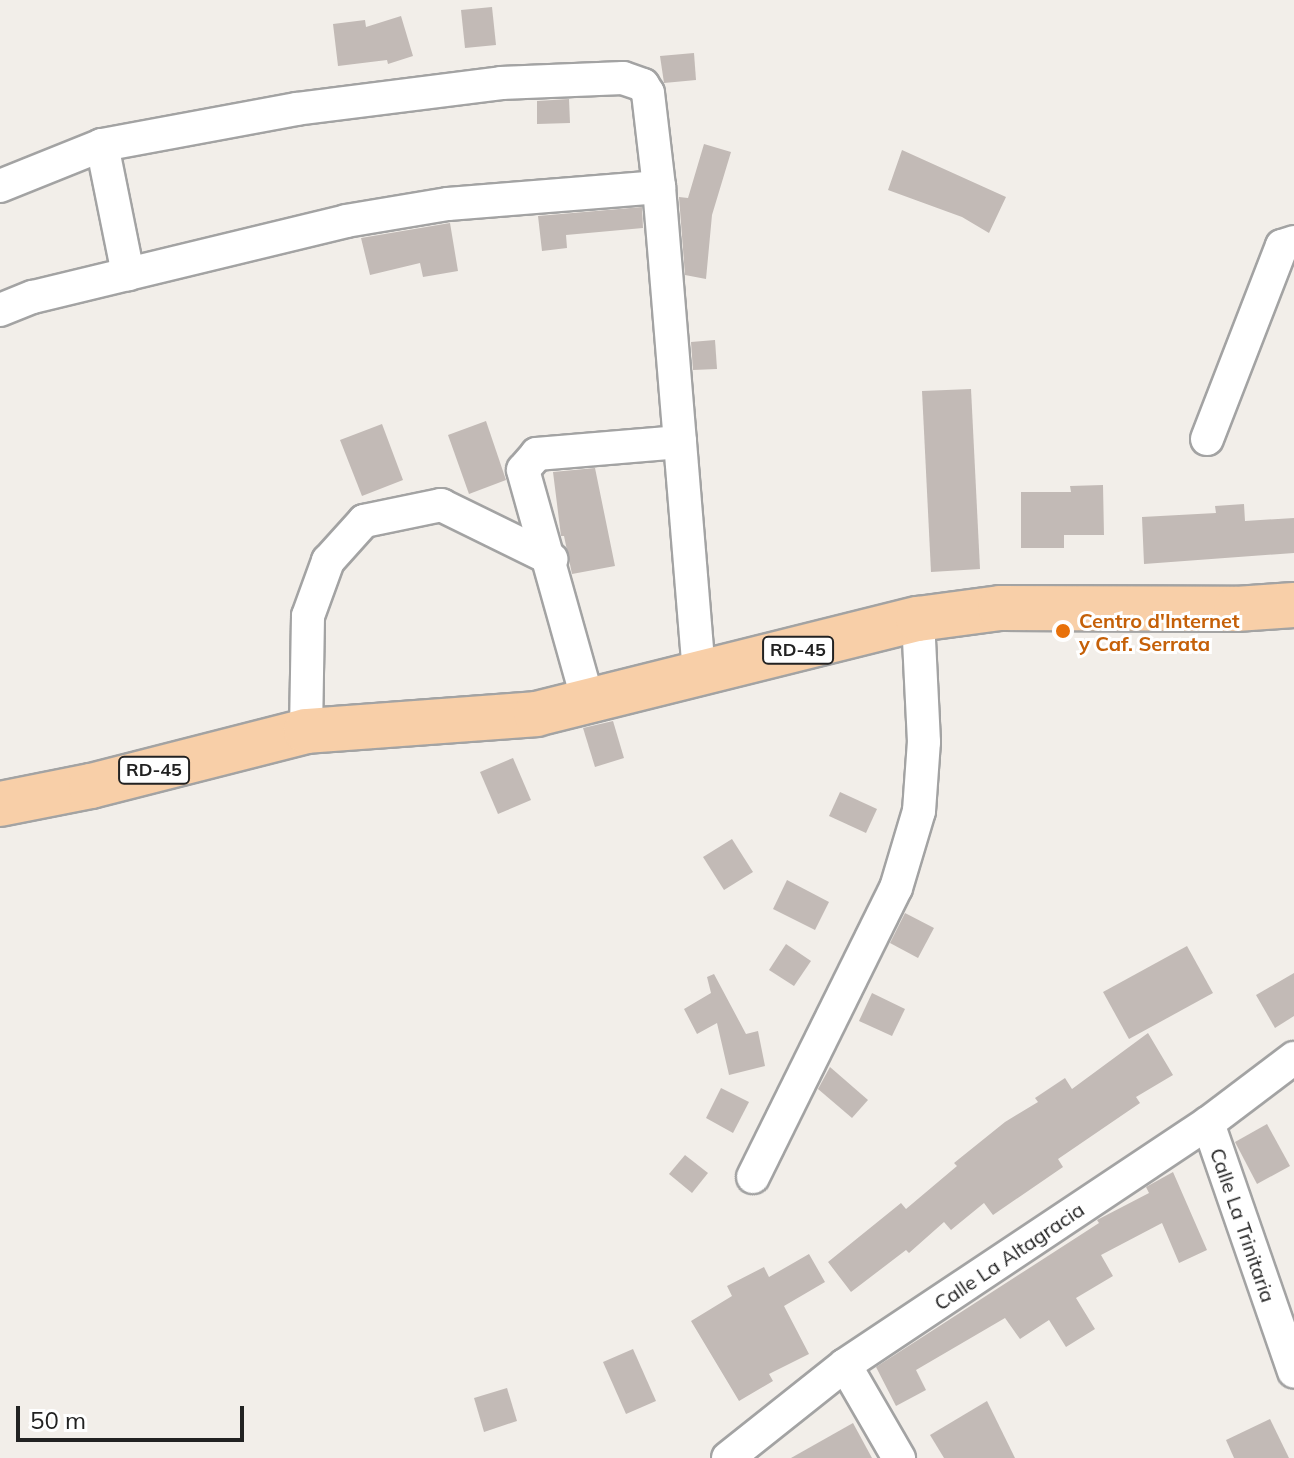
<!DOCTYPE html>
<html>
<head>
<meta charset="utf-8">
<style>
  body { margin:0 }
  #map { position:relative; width:1294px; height:1458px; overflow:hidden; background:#f2eee9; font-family:Mulish,sans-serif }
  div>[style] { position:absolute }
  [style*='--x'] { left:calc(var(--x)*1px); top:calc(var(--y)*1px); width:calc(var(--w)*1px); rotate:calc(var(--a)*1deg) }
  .building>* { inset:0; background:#c2bab6 }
  .roads { filter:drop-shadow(2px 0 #a3a3a3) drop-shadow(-2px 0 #a3a3a3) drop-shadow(0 2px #a3a3a3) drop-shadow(0 -2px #a3a3a3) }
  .street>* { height:32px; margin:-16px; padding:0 16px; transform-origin:16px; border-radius:16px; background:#fff }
  .primary>* { height:44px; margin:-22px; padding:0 22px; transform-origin:22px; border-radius:22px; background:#f8cfa8 }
  .dots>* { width:22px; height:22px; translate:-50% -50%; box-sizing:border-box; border:4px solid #fff; border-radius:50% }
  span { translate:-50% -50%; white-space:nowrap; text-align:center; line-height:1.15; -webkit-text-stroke:6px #fff; paint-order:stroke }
  .shield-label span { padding:2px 6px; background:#fff; border:2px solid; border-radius:6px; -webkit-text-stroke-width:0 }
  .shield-label { font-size:18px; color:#222; font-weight:700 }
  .food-label { font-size:20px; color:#c56008; font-weight:700 }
  .left { translate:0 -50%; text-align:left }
  .street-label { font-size:20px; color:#222 }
  .scale { position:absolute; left:16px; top:1406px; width:228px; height:36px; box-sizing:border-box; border:4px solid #222; border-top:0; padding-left:10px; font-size:24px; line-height:28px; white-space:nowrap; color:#222; -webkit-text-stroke:6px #fff; paint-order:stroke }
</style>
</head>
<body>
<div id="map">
  <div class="building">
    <i style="clip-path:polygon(492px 7px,496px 45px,465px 48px,461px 10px)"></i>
    <i style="clip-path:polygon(401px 16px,413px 56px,388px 64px,387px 60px,338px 66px,333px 24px,365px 20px,366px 27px)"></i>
    <i style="clip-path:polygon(694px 53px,696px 80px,664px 83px,660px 56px)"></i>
    <i style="clip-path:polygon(569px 99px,570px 123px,537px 124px,537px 101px)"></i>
    <i style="clip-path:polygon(704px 144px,731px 152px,712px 215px,706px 279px,685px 275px,679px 197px,688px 198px)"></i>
    <i style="clip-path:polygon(902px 150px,1006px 197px,989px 233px,962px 217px,888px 190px)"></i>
    <i style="clip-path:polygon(642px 207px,643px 228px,566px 235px,567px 248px,542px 251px,538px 216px)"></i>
    <i style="clip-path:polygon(450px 223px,458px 271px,423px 277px,420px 263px,370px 275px,361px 238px)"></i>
    <i style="clip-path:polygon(715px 340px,717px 369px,693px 370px,691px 342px)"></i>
    <i style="clip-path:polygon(971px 389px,980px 569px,931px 572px,922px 391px)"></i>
    <i style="clip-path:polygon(486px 421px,506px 480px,469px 494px,448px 435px)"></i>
    <i style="clip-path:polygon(382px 424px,403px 480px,362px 496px,340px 440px)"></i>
    <i style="clip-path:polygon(595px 468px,615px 566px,572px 574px,564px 536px,561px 536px,553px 472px)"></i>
    <i style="clip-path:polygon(1103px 485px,1104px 535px,1064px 535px,1064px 548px,1021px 548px,1021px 492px,1071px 492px,1070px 486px)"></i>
    <i style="clip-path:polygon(1244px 504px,1245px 521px,1294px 518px,1294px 553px,1144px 564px,1142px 517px,1216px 513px,1215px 506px)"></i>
    <i style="clip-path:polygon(613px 721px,624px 758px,595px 767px,583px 728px)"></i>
    <i style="clip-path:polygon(513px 758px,531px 800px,498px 814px,480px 772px)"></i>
    <i style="clip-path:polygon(840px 792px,877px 809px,866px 833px,829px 816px)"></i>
    <i style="clip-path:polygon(732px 839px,753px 872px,724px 890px,703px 857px)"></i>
    <i style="clip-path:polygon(787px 880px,829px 902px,815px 930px,773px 909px)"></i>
    <i style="clip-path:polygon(905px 913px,934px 928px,918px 958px,890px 943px)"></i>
    <i style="clip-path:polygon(786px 944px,811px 961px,794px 986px,769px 970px)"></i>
    <i style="clip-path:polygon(1187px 946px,1213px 993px,1129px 1039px,1103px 992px)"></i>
    <i style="clip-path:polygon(1294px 973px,1294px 1016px,1275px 1028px,1256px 995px)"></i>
    <i style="clip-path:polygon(714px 974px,746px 1034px,758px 1031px,765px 1066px,729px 1075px,717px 1023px,697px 1034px,684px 1009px,711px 993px,707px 977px)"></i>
    <i style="clip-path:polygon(872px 993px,905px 1009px,892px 1036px,859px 1021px)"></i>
    <i style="clip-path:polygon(1148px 1033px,1173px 1075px,1136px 1097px,1140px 1103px,1058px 1159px,1063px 1167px,993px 1215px,984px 1203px,951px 1230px,944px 1222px,909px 1253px,906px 1250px,851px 1292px,828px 1262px,901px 1203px,906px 1209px,957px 1166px,954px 1163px,1005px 1122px,1038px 1102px,1035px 1098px,1065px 1078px,1072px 1089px)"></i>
    <i style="clip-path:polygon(830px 1067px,868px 1100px,852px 1118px,818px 1089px)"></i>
    <i style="clip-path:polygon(721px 1088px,749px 1102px,733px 1133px,706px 1118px)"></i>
    <i style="clip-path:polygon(1267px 1124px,1290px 1166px,1257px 1184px,1235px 1142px)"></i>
    <i style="clip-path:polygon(685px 1155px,708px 1173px,692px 1193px,669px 1174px)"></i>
    <i style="clip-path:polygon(1173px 1172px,1207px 1250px,1179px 1263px,1162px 1223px,1101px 1255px,1113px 1276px,1076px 1298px,1095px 1329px,1066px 1347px,1049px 1320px,1020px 1339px,1005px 1318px,916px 1370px,926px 1390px,896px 1406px,876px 1367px,1099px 1223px,1097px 1220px,1149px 1193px,1146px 1187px)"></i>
    <i style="clip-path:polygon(809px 1254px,825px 1282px,784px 1306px,809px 1354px,769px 1374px,773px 1381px,739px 1401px,691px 1321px,732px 1296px,727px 1286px,764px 1267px,769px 1277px)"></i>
    <i style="clip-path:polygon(633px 1349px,656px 1401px,626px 1414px,603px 1362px)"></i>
    <i style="clip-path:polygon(507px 1388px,517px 1421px,484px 1432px,474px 1398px)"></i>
    <i style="clip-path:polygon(987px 1401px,1015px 1458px,944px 1458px,930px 1435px)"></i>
    <i style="clip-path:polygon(1270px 1419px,1289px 1458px,1234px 1458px,1226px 1440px)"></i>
    <i style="clip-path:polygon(853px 1423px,872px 1458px,791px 1458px)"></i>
  </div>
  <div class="roads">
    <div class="street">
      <i style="--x:102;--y:145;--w:132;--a:78.6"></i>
      <i style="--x:0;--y:186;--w:110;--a:-21.9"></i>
      <i style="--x:102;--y:145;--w:197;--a:-10.5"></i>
      <i style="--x:296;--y:109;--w:207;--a:-7.2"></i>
      <i style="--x:501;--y:83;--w:122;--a:-2.3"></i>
      <i style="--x:623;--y:78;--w:21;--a:19"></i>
      <i style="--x:643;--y:85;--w:9;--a:58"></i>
      <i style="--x:648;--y:93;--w:95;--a:83.3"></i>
      <i style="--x:659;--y:187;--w:256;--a:85.3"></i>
      <i style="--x:680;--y:442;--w:144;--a:175.2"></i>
      <i style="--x:537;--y:454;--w:21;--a:131"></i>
      <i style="--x:523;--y:470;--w:241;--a:74.3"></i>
      <i style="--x:0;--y:310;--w:35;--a:-22"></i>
      <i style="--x:33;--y:297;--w:322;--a:-13.6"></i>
      <i style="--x:346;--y:221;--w:103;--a:-9.5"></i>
      <i style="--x:448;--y:204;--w:212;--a:-4.6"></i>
      <i style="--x:1207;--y:439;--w:207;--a:-68.8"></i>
      <i style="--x:1282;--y:246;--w:13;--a:-18"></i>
      <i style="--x:680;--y:442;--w:234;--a:85.3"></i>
      <i style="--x:306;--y:731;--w:115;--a:-89"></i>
      <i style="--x:308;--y:616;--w:59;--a:-70"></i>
      <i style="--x:328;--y:561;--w:54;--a:-48"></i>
      <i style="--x:364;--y:521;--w:79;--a:-11.7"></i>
      <i style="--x:441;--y:505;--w:123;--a:26.1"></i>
      <i style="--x:1208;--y:1123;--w:263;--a:70.9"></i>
      <i style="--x:753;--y:1177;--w:322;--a:-63.7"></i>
      <i style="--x:896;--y:888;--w:80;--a:-73.4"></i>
      <i style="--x:919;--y:811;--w:69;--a:-85.9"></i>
      <i style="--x:924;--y:742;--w:123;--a:-92.8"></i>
      <i style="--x:845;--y:1365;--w:108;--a:59.9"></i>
      <i style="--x:728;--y:1458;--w:149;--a:-38.5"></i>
      <i style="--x:845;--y:1365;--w:436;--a:-33.7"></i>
      <i style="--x:1208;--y:1123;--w:108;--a:-37.1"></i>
    </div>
    <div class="primary">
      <i style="--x:0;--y:804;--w:93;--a:-11.2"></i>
      <i style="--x:91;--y:786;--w:222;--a:-14.3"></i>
      <i style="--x:306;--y:731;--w:231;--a:-4.2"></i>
      <i style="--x:536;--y:714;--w:394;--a:-14"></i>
      <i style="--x:918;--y:619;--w:83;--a:-7.6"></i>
      <i style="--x:1000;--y:608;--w:236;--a:0.2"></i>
      <i style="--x:1236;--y:609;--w:58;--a:-3.9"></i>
    </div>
  </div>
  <div class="dots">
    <i style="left:1063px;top:631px;background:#e8710a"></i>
  </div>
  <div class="shield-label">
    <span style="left:798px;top:650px">RD-45</span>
    <span style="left:154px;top:770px">RD-45</span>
  </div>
  <div class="food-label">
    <span class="left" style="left:1079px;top:632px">Centro d'Internet<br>y Caf. Serrata</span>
  </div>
  <div class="street-label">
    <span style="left:1243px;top:1225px;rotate:71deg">Calle La Trinitaria</span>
    <span style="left:1009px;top:1256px;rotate:-34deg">Calle La Altagracia</span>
  </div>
  <div class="scale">50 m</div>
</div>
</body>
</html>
